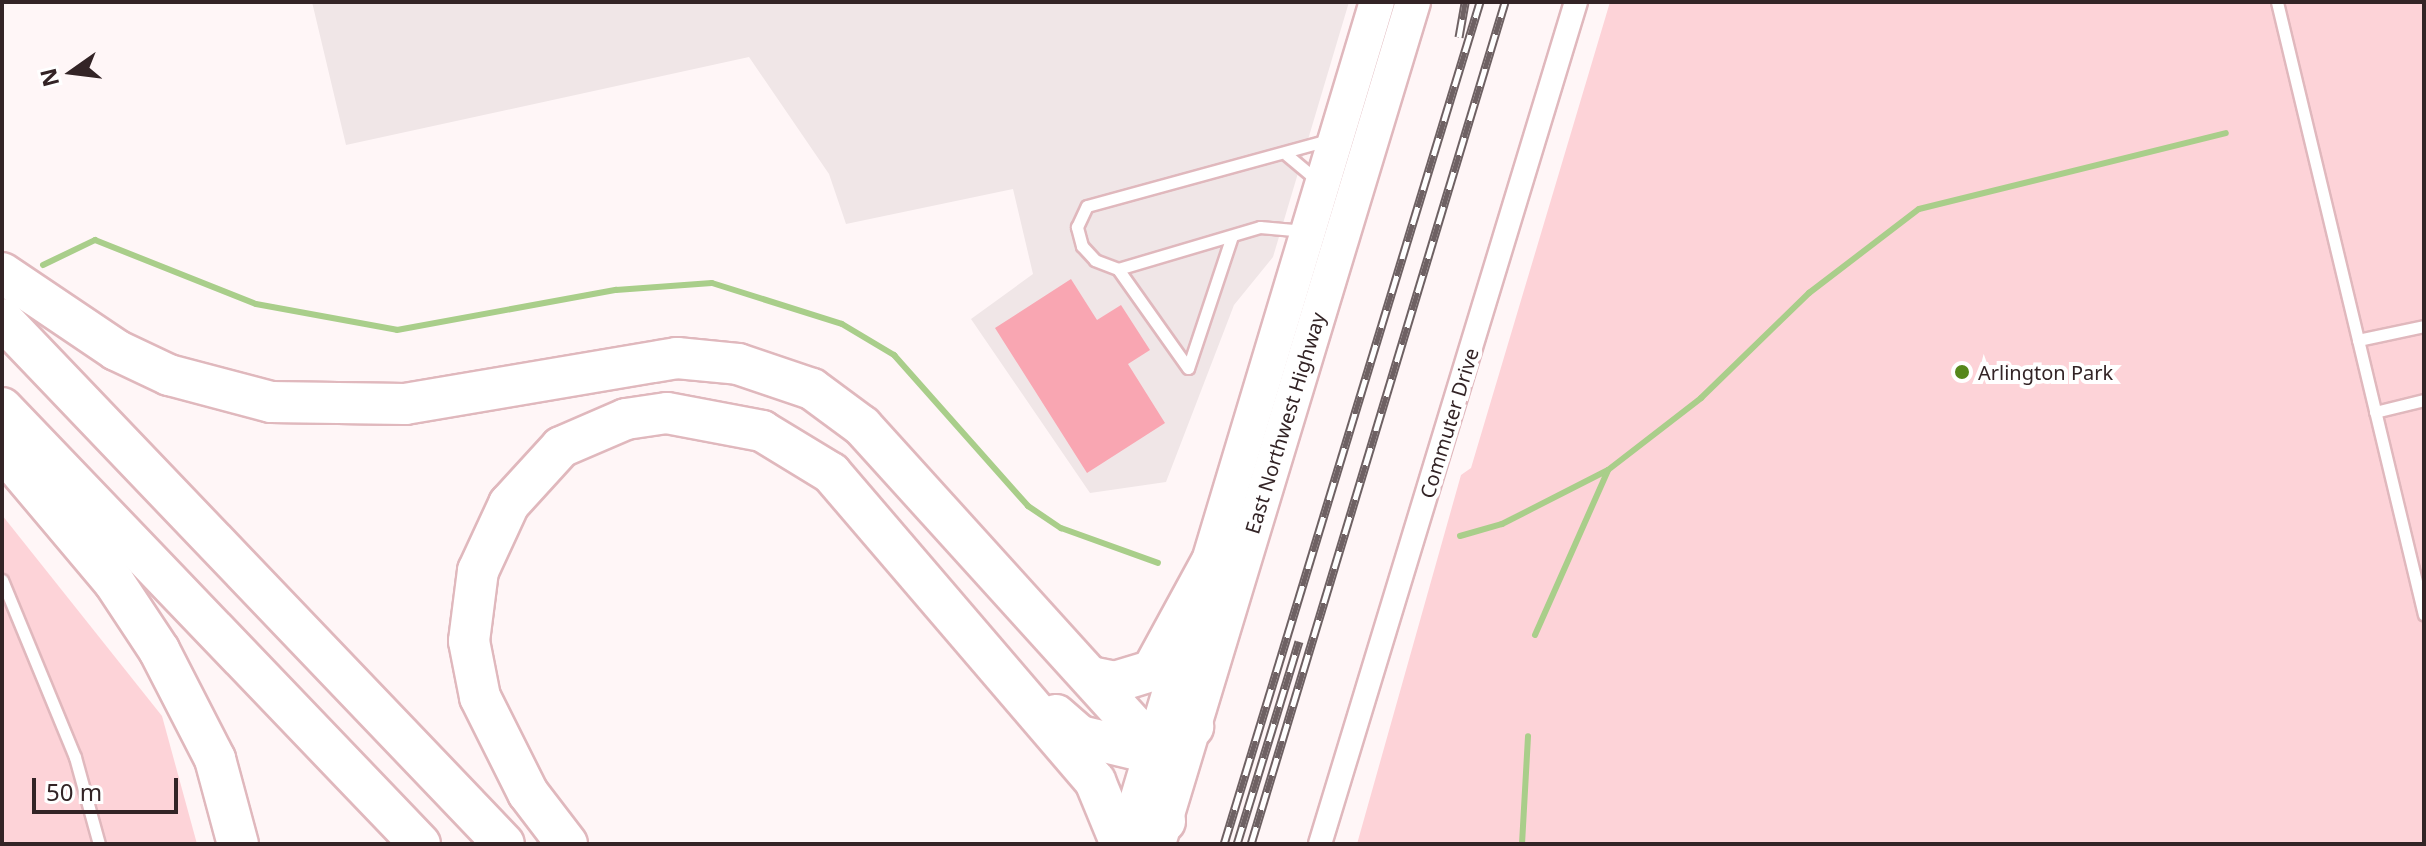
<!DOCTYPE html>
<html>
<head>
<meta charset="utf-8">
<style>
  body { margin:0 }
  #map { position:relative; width:2426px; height:846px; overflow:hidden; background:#fff6f7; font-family:"Noto Sans",sans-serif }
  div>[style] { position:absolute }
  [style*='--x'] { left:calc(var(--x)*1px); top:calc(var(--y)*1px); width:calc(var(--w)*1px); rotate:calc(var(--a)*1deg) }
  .built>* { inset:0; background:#f0e6e7 }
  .green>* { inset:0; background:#fdd3d8 }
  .stream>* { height:6px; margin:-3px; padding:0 3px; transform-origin:3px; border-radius:3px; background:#a9ce8a }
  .building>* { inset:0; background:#f9a6b2 }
  .roads { filter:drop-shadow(2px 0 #e0b8bd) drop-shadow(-2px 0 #e0b8bd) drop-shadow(0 2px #e0b8bd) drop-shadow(0 -2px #e0b8bd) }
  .lane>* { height:11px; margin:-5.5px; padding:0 5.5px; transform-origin:5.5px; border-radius:5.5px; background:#fff }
  .street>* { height:22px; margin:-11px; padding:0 11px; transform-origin:11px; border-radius:11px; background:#fff }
  .primary>* { height:34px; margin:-17px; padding:0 17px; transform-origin:17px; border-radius:17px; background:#fff }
  .highway>* { height:40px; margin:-20px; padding:0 20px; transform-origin:20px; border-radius:20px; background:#fff }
  .rail>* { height:9px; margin-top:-4.5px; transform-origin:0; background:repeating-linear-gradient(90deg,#fff 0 18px,#6e6163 0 36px); box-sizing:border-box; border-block:2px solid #6e6163 }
  .dots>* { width:22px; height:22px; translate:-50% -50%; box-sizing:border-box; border:4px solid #fff; border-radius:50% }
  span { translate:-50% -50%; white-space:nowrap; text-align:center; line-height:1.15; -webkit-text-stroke:8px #fff; paint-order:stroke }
  .poi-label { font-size:20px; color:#332426 }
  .left { translate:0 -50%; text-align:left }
  .street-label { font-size:20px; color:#332426 }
  .frame { position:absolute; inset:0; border:4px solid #332426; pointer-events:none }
  .north { position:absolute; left:32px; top:32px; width:80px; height:80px; -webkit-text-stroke:6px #fff; paint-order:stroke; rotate:256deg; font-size:22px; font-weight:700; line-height:32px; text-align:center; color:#332426 }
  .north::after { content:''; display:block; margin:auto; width:28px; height:36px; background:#332426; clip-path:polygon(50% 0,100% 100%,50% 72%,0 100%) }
  .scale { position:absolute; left:32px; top:778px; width:146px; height:36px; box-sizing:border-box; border:4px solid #332426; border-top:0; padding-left:10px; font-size:24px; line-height:28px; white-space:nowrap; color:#332426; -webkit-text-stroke:6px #fff; paint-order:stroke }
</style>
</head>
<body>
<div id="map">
  <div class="built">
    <i style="clip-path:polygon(312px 2px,1349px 2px,1273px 257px,1234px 305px,1166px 482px,1090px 493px,971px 319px,1033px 274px,1013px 189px,846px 224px,829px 174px,749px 57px,346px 145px)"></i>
  </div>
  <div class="green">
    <i style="clip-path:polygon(1610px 2px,2424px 2px,2424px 844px,1357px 844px,1461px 475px,1471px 468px)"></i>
    <i style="clip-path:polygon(2px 515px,162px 716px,197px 844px,2px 844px)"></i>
  </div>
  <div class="stream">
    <i style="--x:43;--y:265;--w:58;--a:-25.7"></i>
    <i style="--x:95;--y:240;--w:173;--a:21.7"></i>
    <i style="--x:256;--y:304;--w:143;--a:10.4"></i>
    <i style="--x:397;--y:330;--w:223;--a:-10.4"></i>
    <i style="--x:616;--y:290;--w:96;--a:-4.2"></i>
    <i style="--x:712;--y:283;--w:136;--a:17.5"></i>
    <i style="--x:842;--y:324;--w:61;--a:30.8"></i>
    <i style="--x:894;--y:355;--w:202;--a:48.4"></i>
    <i style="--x:1028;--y:506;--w:40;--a:34"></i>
    <i style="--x:1061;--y:528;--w:103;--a:19.8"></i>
    <i style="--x:1460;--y:536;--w:44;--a:-15.9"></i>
    <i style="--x:1502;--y:524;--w:119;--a:-27"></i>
    <i style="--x:1608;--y:470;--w:118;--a:-37.7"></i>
    <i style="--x:1701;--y:398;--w:151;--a:-44.2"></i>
    <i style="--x:1809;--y:293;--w:138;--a:-37.4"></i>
    <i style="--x:1919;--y:209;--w:316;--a:-13.9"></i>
    <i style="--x:1535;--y:635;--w:180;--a:-66.1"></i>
    <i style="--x:1522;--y:844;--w:108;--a:-86.8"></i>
  </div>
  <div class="building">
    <i style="clip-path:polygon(1071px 279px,1097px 320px,1121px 305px,1150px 350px,1128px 364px,1165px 423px,1087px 473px,995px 328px)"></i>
  </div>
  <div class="roads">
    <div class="lane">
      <i style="--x:2277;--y:2;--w:630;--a:76.51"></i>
      <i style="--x:1287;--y:155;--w:39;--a:40"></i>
      <i style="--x:1232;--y:236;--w:139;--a:108.4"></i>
      <i style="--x:1188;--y:368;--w:121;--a:-125.3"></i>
      <i style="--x:1118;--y:269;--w:148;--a:-16.5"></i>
      <i style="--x:1260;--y:227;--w:45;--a:5.1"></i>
      <i style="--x:1118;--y:269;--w:25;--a:-159"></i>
      <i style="--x:1095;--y:260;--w:19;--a:-133"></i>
      <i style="--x:1082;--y:246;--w:20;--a:-105"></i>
      <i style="--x:1077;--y:227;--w:23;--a:-65"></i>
      <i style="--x:1087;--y:206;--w:251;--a:-15.3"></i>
      <i style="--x:2358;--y:340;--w:67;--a:-12"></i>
      <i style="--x:2375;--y:412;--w:50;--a:-13.8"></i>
      <i style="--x:2;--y:580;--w:191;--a:67.6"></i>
      <i style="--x:75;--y:757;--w:90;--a:74.6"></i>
    </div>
    <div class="street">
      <i style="--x:1320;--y:844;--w:880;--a:-73.09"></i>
    </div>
    <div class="primary">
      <i style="--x:1124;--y:844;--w:879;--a:-73.28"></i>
      <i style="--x:1158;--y:844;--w:880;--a:-73.15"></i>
    </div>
    <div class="highway">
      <i style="--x:2;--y:273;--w:138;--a:34"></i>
      <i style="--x:116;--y:350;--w:59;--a:25.3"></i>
      <i style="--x:169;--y:375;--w:106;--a:14.8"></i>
      <i style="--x:271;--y:402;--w:134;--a:0.9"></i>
      <i style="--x:405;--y:404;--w:276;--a:-9.6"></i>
      <i style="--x:677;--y:358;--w:61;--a:5.6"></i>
      <i style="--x:738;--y:364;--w:78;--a:18.7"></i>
      <i style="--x:812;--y:389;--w:62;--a:36.5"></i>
      <i style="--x:862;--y:426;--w:405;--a:47.8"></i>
      <i style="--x:1134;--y:726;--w:35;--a:53"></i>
      <i style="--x:1155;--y:754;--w:68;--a:81.5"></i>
      <i style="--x:2;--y:319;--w:726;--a:46.28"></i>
      <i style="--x:2;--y:408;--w:604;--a:46.21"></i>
      <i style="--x:2;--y:449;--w:174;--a:49.9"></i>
      <i style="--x:114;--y:582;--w:82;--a:56.5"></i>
      <i style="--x:159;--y:650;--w:123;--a:62.8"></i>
      <i style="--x:215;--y:759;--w:88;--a:74.9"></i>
      <i style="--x:1095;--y:678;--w:20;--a:11"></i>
      <i style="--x:1115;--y:682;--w:39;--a:-17"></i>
      <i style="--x:1152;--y:671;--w:123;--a:-61.4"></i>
      <i style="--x:1056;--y:715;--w:32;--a:41"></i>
      <i style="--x:1080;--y:736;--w:77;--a:13.5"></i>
      <i style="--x:1155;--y:754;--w:47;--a:-35.4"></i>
      <i style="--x:567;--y:844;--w:64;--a:-127.4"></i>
      <i style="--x:528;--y:793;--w:107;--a:-116.6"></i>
      <i style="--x:480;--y:697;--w:57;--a:-101.1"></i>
      <i style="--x:469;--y:641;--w:71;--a:-82.7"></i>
      <i style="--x:478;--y:571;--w:74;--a:-65.2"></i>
      <i style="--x:509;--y:504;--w:77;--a:-47.6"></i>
      <i style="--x:561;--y:447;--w:71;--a:-23.3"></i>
      <i style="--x:626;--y:419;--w:41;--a:-8.3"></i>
      <i style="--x:667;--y:413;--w:97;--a:10.7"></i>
      <i style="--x:762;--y:431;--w:81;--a:31.3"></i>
      <i style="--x:831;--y:473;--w:406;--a:49.4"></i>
      <i style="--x:1095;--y:781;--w:68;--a:67.6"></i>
    </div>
  </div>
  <div class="rail">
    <i style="--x:1459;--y:37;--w:36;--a:-80"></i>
    <i style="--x:1224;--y:844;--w:880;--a:-73.09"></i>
    <i style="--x:1237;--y:844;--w:212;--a:-73"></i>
    <i style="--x:1251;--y:844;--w:879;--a:-73.21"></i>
  </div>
  <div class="dots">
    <i style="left:1962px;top:372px;background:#56871b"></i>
  </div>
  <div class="poi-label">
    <span class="left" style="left:1978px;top:372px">Arlington Park</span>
  </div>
  <div class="street-label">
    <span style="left:1285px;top:423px;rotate:-73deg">East Northwest Highway</span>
    <span style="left:1449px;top:423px;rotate:-73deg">Commuter Drive</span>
  </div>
  <div class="frame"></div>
  <div class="north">N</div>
  <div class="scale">50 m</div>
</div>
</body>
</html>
